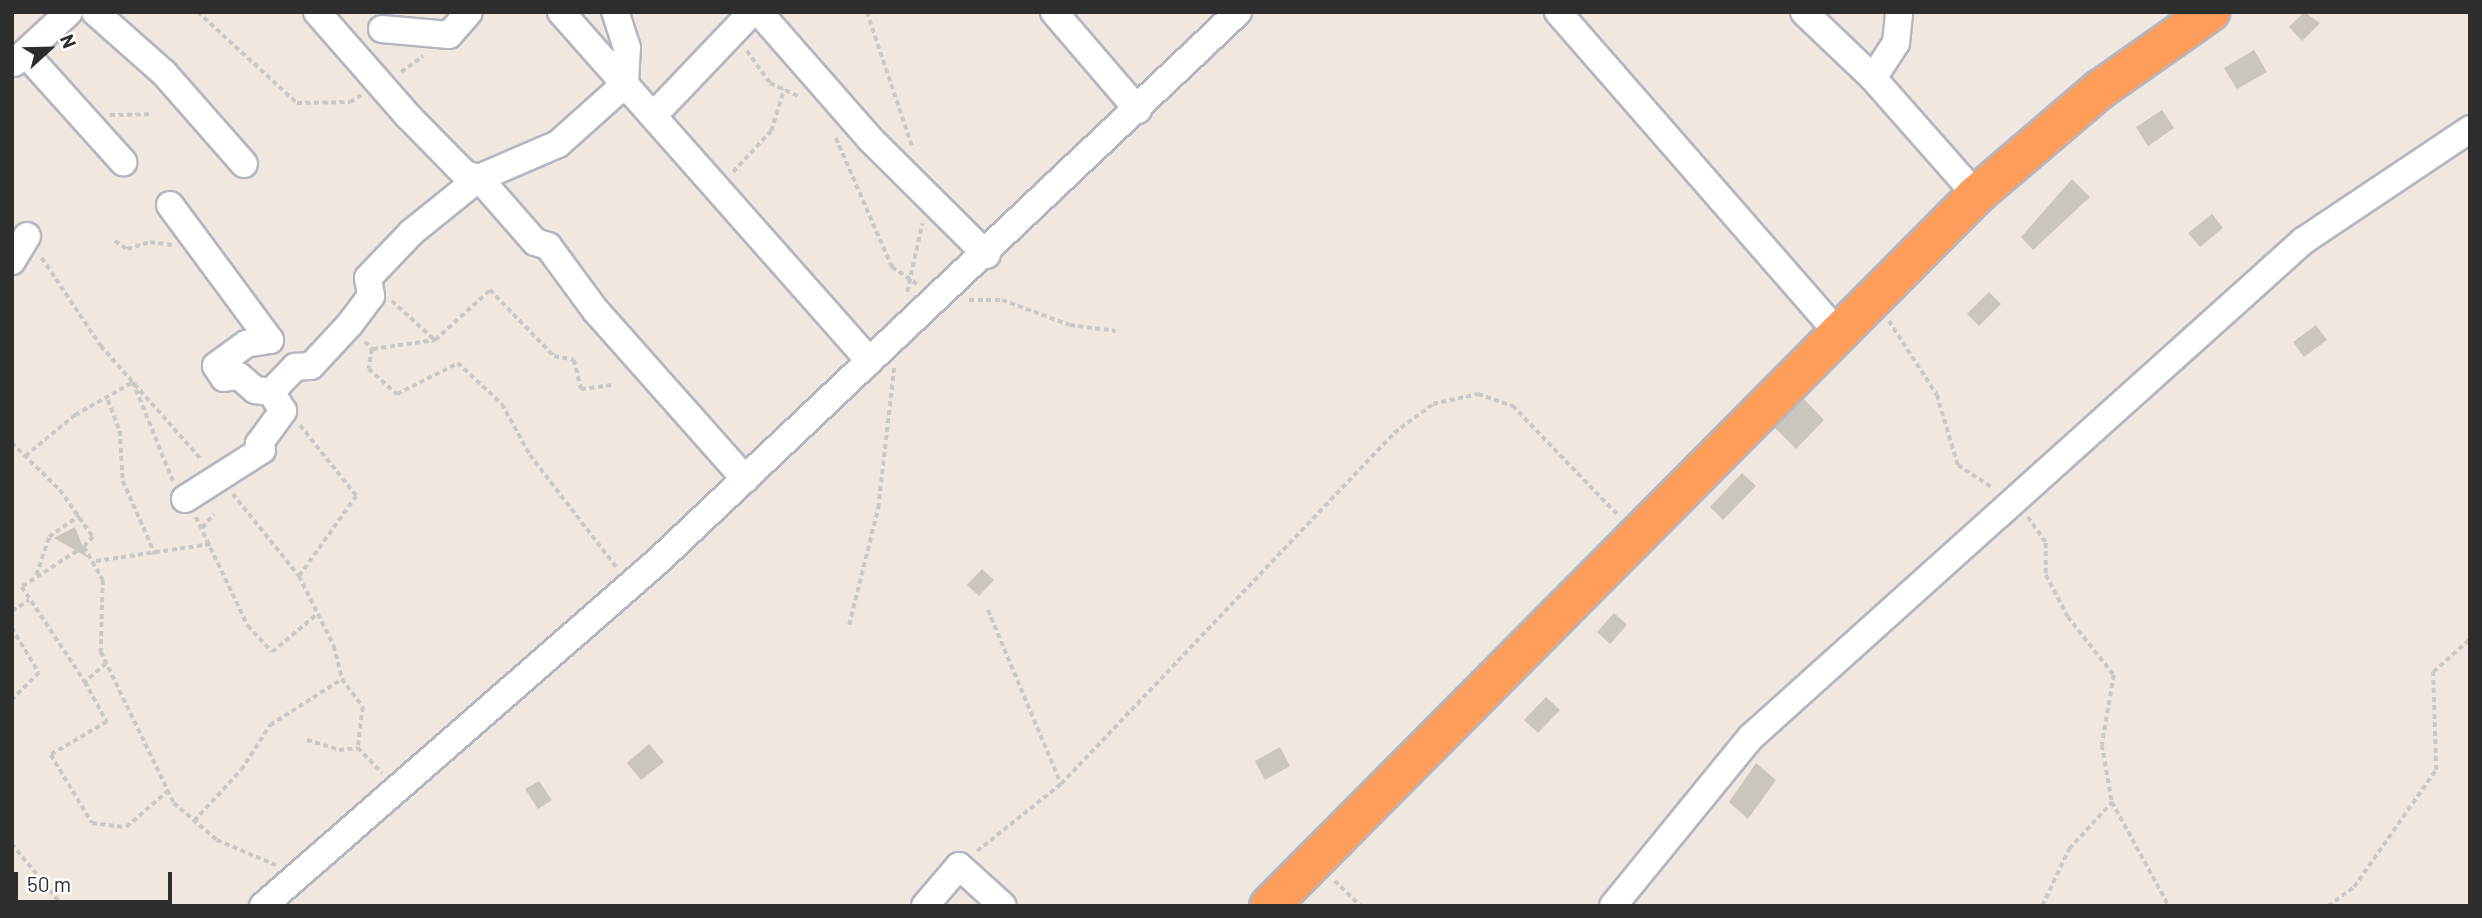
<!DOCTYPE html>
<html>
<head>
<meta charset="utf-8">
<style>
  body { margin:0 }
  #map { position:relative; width:2482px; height:918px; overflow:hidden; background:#f0e8df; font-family:Barlow,sans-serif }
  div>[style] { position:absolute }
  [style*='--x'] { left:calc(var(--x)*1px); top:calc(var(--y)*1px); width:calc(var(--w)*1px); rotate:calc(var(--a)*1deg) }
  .building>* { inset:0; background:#cbc6bd }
  .path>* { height:3.5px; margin-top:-1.75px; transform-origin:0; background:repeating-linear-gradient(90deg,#c8c8c8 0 5px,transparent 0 8.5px) }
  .roads { filter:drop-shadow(2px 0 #b3b6c2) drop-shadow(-2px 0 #b3b6c2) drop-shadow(0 2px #b3b6c2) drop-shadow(0 -2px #b3b6c2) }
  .minor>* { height:26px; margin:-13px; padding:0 13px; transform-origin:13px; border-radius:13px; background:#fff }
  .highway>* { height:38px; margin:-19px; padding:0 19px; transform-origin:19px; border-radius:19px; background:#ff9d5a }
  span { translate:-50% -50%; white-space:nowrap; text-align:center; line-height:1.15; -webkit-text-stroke:7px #fff; paint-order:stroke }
  .frame { position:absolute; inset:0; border:14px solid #2d2d2d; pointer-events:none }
  .north { position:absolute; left:14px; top:14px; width:70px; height:70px; -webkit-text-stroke:5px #fff; paint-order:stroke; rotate:68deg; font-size:19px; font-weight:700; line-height:28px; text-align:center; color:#2d2d2d }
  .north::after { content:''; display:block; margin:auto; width:24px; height:32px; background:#2d2d2d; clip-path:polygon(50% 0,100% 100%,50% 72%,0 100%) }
  .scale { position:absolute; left:14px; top:872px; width:158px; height:32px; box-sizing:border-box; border:4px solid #2d2d2d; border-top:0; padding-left:9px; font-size:21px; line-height:24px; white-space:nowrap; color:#2d2d2d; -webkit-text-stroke:5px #fff; paint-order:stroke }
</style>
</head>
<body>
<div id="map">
  <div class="building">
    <i style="clip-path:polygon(2304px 12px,2320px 23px,2302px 41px,2289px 27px)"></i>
    <i style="clip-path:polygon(2254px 50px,2267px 72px,2237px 89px,2224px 68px)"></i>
    <i style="clip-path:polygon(2162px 110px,2174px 128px,2148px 146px,2136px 127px)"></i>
    <i style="clip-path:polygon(2072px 179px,2090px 197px,2033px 250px,2021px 237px)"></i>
    <i style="clip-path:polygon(2212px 214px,2223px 228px,2200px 247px,2188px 233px)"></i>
    <i style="clip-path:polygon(1989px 292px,2001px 304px,1979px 326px,1967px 314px)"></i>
    <i style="clip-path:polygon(2316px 325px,2327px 340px,2304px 357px,2293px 342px)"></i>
    <i style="clip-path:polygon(1804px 399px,1824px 420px,1796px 449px,1775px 428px)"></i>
    <i style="clip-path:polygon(1742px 473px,1756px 486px,1723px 520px,1710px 507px)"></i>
    <i style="clip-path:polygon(75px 527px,87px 557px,54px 538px)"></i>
    <i style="clip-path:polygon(982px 569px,994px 580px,979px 596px,967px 585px)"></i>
    <i style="clip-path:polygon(1614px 613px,1627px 625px,1610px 644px,1597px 632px)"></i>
    <i style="clip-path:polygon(1546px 697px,1560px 710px,1538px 733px,1524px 720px)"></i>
    <i style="clip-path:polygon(649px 744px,664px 762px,641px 780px,627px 763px)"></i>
    <i style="clip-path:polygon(1280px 747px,1290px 766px,1265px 780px,1255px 761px)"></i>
    <i style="clip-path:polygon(1756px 763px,1776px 780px,1748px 819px,1729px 802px)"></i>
    <i style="clip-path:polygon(539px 781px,552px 800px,538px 809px,525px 789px)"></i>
  </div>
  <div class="path">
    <i style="--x:198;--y:12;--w:134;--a:42.6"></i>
    <i style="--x:297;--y:103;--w:53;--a:-1.1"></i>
    <i style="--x:350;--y:102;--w:13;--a:-32"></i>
    <i style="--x:867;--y:12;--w:141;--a:71.4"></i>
    <i style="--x:747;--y:51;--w:39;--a:54"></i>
    <i style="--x:770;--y:83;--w:33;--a:25"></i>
    <i style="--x:401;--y:72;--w:27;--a:-36"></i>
    <i style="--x:110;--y:115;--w:39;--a:-1"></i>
    <i style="--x:836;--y:138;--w:141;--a:66.5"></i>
    <i style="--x:892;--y:267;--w:30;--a:34"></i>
    <i style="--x:733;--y:172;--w:56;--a:-47.2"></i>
    <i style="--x:771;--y:131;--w:44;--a:-72.8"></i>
    <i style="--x:115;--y:241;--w:14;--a:34"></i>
    <i style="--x:127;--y:249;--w:24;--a:-17"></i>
    <i style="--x:150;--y:242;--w:22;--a:8"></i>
    <i style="--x:42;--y:258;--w:106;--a:56.2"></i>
    <i style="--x:101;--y:346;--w:152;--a:48.5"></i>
    <i style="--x:907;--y:292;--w:70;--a:-77.6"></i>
    <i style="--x:969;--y:300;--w:33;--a:0"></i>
    <i style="--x:1002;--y:300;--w:72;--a:20.2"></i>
    <i style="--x:1070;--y:325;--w:46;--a:7.4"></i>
    <i style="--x:392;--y:301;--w:58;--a:42.2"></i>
    <i style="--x:435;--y:340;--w:74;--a:-42.3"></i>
    <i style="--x:490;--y:290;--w:92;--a:45.9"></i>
    <i style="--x:554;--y:356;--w:20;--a:11"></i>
    <i style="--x:574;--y:360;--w:30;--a:76"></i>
    <i style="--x:581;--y:389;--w:34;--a:-7"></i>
    <i style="--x:1889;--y:321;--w:88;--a:57"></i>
    <i style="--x:1937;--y:395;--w:73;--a:73.3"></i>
    <i style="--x:1958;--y:465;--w:42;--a:33.3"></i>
    <i style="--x:365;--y:342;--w:10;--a:45"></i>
    <i style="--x:372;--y:349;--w:20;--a:99"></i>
    <i style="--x:369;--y:369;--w:38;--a:42"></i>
    <i style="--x:397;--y:394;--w:68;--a:-26.9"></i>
    <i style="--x:458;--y:363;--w:60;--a:43"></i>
    <i style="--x:502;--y:404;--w:58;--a:61.2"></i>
    <i style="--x:530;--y:455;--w:143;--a:52.4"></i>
    <i style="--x:373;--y:349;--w:63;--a:-8.3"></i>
    <i style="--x:108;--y:400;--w:33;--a:69"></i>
    <i style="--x:120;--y:431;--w:50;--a:86.6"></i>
    <i style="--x:123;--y:481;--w:80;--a:66.3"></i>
    <i style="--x:12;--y:443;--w:67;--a:44.4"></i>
    <i style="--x:60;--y:490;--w:57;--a:54.9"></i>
    <i style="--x:93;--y:537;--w:13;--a:132"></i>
    <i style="--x:84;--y:547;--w:38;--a:60"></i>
    <i style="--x:103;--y:580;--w:72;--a:91.6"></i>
    <i style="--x:101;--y:652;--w:168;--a:64.2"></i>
    <i style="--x:174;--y:803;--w:57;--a:40.7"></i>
    <i style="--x:217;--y:840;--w:64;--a:23"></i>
    <i style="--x:25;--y:456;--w:65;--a:-39.4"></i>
    <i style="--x:75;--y:415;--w:67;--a:-29.6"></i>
    <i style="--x:133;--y:382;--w:107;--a:68"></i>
    <i style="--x:233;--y:494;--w:105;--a:51.2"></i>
    <i style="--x:299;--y:576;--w:78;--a:63.4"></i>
    <i style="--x:334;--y:646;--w:34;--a:76"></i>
    <i style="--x:342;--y:679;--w:35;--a:53"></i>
    <i style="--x:363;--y:707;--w:41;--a:97"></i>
    <i style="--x:358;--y:748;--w:35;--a:46"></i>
    <i style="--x:196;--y:517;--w:121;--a:64.5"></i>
    <i style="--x:248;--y:626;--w:35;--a:47"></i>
    <i style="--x:272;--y:652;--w:59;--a:-40.2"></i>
    <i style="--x:2028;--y:517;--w:32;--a:55"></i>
    <i style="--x:2046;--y:543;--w:32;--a:90"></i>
    <i style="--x:2046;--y:575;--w:47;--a:62.4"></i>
    <i style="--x:2068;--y:617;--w:74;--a:51.6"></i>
    <i style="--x:2114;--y:675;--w:71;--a:99.7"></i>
    <i style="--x:2102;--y:745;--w:58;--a:80"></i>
    <i style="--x:2112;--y:802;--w:119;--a:61.3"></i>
    <i style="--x:202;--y:528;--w:18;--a:-49"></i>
    <i style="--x:84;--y:547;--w:74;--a:147.2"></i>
    <i style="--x:22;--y:587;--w:114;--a:56.4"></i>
    <i style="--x:96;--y:561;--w:116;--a:-8.4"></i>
    <i style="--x:36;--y:575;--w:40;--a:-71.1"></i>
    <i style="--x:49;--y:537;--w:37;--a:-35"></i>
    <i style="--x:299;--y:576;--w:98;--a:-54.5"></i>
    <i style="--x:356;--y:496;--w:90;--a:-128.7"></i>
    <i style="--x:988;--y:610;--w:189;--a:67.2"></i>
    <i style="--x:12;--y:611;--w:20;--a:-33"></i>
    <i style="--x:849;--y:625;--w:121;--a:-76.1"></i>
    <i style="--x:878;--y:508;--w:141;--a:-83.5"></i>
    <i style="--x:12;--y:628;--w:52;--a:59"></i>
    <i style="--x:39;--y:673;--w:38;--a:135"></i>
    <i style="--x:106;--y:664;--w:28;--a:139"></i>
    <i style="--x:85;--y:682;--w:46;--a:61.2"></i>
    <i style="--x:107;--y:722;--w:65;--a:149.5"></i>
    <i style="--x:51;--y:755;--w:79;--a:58.9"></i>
    <i style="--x:92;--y:823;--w:34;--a:7"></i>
    <i style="--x:126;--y:827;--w:57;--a:-40.7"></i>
    <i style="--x:307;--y:740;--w:34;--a:17"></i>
    <i style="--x:339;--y:750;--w:19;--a:-6"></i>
    <i style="--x:194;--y:821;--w:69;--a:-47.3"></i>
    <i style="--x:241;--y:770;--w:54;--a:-57.2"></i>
    <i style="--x:270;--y:725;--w:85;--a:-32.6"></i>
    <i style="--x:12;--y:844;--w:80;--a:50.6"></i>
    <i style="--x:977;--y:851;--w:107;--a:-38.6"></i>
    <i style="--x:1061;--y:784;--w:484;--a:-46.5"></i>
    <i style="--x:1394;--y:433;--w:49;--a:-36.6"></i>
    <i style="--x:1433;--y:404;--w:46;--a:-12.5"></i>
    <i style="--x:1478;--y:394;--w:37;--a:19"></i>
    <i style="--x:1513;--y:406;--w:151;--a:46.1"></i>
    <i style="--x:1335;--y:881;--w:36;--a:44"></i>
    <i style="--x:2042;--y:906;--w:63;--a:-64.7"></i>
    <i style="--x:2069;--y:849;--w:64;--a:-47.5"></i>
    <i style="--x:2328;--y:906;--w:32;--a:-36"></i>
    <i style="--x:2354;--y:887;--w:143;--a:-55"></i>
    <i style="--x:2436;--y:770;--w:98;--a:-91.8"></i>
    <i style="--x:2433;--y:672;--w:50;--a:-41.7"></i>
  </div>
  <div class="roads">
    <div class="minor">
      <i style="--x:95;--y:12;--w:92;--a:41.5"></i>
      <i style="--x:164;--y:73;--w:121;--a:48.7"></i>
      <i style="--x:317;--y:12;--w:138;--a:48.8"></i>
      <i style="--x:408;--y:116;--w:81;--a:45.5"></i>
      <i style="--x:465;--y:174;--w:15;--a:16"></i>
      <i style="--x:479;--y:178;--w:85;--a:48.8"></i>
      <i style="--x:535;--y:242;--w:14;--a:17"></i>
      <i style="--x:548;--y:246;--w:81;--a:53.6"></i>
      <i style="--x:596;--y:311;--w:225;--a:48.4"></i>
      <i style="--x:561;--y:12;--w:466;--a:48.5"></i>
      <i style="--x:759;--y:12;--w:170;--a:48.8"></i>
      <i style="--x:871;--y:140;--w:163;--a:44.8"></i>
      <i style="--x:1054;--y:12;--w:129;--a:49.4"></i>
      <i style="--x:1558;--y:12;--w:429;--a:48.9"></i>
      <i style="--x:1804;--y:12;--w:95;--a:43.7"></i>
      <i style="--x:1873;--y:78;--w:156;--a:48.6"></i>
      <i style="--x:382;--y:29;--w:67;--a:5.1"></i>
      <i style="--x:449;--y:35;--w:30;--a:-49"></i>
      <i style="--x:25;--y:53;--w:147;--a:48"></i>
      <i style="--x:14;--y:63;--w:75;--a:-42.8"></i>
      <i style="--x:1873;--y:78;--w:42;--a:-56.7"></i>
      <i style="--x:1896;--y:43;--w:31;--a:-84"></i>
      <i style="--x:653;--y:116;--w:144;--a:-46.4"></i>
      <i style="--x:170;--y:205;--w:168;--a:53.5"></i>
      <i style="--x:270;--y:340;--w:24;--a:171"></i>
      <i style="--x:246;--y:344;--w:37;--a:144"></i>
      <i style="--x:216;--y:366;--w:14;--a:56"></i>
      <i style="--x:224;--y:378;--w:15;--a:-8"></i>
      <i style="--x:239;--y:376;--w:21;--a:41"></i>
      <i style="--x:255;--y:390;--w:16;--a:7"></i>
      <i style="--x:12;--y:261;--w:29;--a:-59"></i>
      <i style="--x:185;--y:499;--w:91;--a:-32.5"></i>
      <i style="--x:262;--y:450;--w:7;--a:-117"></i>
      <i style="--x:259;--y:444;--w:41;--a:-54"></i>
      <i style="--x:283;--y:411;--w:22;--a:-122"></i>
      <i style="--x:271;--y:392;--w:35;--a:-46"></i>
      <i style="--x:295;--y:367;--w:16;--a:-4"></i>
      <i style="--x:311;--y:366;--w:57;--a:-47.1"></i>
      <i style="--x:350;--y:324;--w:35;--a:-53"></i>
      <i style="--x:371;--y:296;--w:18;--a:-99"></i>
      <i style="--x:368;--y:278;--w:64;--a:-46.3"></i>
      <i style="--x:412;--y:232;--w:86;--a:-38.9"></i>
      <i style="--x:479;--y:178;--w:86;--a:-23.3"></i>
      <i style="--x:558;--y:144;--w:90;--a:-41.8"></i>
      <i style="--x:625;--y:84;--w:36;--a:-87"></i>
      <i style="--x:627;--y:48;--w:38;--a:-108"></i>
      <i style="--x:263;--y:906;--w:526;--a:-41.14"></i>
      <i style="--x:659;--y:560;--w:797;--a:-43.42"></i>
      <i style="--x:925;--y:906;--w:52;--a:-49.6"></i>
      <i style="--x:959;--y:866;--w:59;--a:42.3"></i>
      <i style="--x:1613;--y:906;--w:218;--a:-50.8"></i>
      <i style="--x:1751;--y:737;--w:742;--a:-41.94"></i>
      <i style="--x:2303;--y:241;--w:201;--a:-33.8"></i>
    </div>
    <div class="highway">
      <i style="--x:1269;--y:906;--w:1003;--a:-45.16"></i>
      <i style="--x:1976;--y:195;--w:162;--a:-40.5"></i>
      <i style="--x:2099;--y:90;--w:136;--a:-35.1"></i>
    </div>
  </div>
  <div class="frame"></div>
  <div class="north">N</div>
  <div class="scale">50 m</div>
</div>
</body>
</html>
